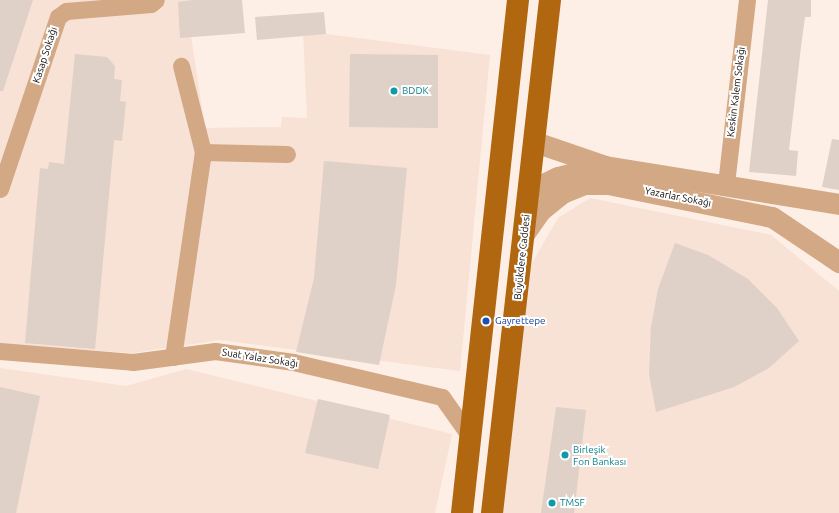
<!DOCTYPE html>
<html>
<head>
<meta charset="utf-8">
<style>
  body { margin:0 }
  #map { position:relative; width:839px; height:513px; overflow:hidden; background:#fdeee6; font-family:Ubuntu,sans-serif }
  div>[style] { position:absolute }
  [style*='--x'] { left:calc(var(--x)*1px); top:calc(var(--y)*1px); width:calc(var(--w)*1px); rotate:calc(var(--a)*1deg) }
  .built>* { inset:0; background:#f8e1d5 }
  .building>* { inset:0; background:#dfd0c8 }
  .minor>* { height:17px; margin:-8.5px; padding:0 8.5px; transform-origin:8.5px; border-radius:8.5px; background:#d2a885 }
  .tertiary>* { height:21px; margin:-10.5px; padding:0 10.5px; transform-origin:10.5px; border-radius:10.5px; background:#d2a885 }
  .primary>* { height:22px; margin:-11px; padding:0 11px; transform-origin:11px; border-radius:11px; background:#b16610 }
  .dots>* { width:11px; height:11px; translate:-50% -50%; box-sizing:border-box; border:2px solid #fff; border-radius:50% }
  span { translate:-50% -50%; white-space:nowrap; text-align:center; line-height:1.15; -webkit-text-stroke:4px #fff; paint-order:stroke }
  .street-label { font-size:10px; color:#120d0b }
  .culture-label { font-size:10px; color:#0d838f }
  .left { translate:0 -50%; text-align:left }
  .transit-label { font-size:10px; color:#164399 }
</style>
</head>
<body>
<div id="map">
  <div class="built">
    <i style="clip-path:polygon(0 0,193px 0,191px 36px,205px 128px,281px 127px,282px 117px,307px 118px,303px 31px,490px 55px,460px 371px,220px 340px,133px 353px,0 344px)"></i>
    <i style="clip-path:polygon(590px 198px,771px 235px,839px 291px,839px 513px,502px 513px,532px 263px,558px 218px)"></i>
    <i style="clip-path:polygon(0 368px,126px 386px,186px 369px,452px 434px,435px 513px,0 513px)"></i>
  </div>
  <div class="building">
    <i style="clip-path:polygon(0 0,33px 0,3px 91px,0 91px)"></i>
    <i style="clip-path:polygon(193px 0,242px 0,245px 33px,180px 38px,178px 2px)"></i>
    <i style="clip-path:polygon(768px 0,811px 0,811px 17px,805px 17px,801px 47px,789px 150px,798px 151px,796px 176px,749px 172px)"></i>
    <i style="clip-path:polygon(324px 12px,326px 34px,257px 40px,255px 17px)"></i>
    <i style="clip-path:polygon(75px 54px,107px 57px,115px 66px,114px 79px,122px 80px,120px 101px,126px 102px,122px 141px,114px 140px,95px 349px,25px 343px,40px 168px,48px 169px,49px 162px,64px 164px)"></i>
    <i style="clip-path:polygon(350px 54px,438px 55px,438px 128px,349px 127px)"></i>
    <i style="clip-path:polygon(832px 139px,839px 140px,839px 190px,822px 187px)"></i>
    <i style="clip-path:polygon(324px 161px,407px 168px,396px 285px,379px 365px,296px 352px,314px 278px)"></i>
    <i style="clip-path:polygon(675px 243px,708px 255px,748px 279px,777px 308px,799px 341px,769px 368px,734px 387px,656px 412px,649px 374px,651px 327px,658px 289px)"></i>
    <i style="clip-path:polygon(0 387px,40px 396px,16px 513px,0 513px)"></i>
    <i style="clip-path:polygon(318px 399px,390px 415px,378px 469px,305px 453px)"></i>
    <i style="clip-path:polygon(556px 407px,586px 410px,574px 513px,541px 513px)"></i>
  </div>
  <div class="minor">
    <i style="--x:203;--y:152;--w:84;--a:1.4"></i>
    <i style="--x:726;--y:184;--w:185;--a:-83.5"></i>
    <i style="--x:0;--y:189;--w:182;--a:-71.4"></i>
    <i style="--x:58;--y:17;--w:10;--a:-37"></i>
    <i style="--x:66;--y:11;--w:85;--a:-4.7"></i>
    <i style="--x:151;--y:4;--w:6;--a:-39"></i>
    <i style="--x:0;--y:351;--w:133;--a:4.7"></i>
    <i style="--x:133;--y:362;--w:83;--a:-7.6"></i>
    <i style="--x:215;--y:351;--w:79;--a:8"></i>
    <i style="--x:293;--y:362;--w:153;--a:13.2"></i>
    <i style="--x:442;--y:397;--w:50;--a:54.7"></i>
    <i style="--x:173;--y:357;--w:207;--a:-81.7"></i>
    <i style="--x:203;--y:152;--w:89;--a:-104.3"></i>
  </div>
  <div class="tertiary">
    <i style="--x:535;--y:142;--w:74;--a:18.9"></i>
    <i style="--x:605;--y:166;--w:237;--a:9.2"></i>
    <i style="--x:529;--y:191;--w:32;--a:-26"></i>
    <i style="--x:558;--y:177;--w:38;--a:-14"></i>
    <i style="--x:524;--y:234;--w:29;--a:-55"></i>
    <i style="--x:541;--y:210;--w:27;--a:-39"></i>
    <i style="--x:562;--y:193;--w:24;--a:-22"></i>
    <i style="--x:584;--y:184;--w:24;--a:0"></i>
    <i style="--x:608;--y:184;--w:167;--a:11.4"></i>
    <i style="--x:772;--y:217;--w:81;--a:33.9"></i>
  </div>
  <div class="primary">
    <i style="--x:462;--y:513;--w:516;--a:-83.77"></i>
    <i style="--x:492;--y:513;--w:516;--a:-83.55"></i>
  </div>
  <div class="dots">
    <i style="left:394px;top:91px;background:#0f9aa8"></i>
    <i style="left:486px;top:321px;background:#1a4fb4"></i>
    <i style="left:565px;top:455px;background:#0f9aa8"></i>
    <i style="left:552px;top:503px;background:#0f9aa8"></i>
  </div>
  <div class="street-label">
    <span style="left:45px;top:55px;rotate:-72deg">Kasap Sokağı</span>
    <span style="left:736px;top:92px;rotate:-83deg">Keskin Kalem Sokağı</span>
    <span style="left:678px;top:197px;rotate:11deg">Yazarlar Sokağı</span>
    <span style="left:522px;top:257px;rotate:-84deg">Büyükdere Caddesi</span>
    <span style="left:260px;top:358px;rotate:9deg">Suat Yalaz Sokağı</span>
  </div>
  <div class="culture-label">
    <span class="left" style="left:402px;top:91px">BDDK</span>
    <span class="left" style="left:573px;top:455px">Birleşik<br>Fon Bankası</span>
    <span class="left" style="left:560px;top:503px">TMSF</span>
  </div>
  <div class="transit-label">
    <span class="left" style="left:495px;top:321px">Gayrettepe</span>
  </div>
</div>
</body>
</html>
